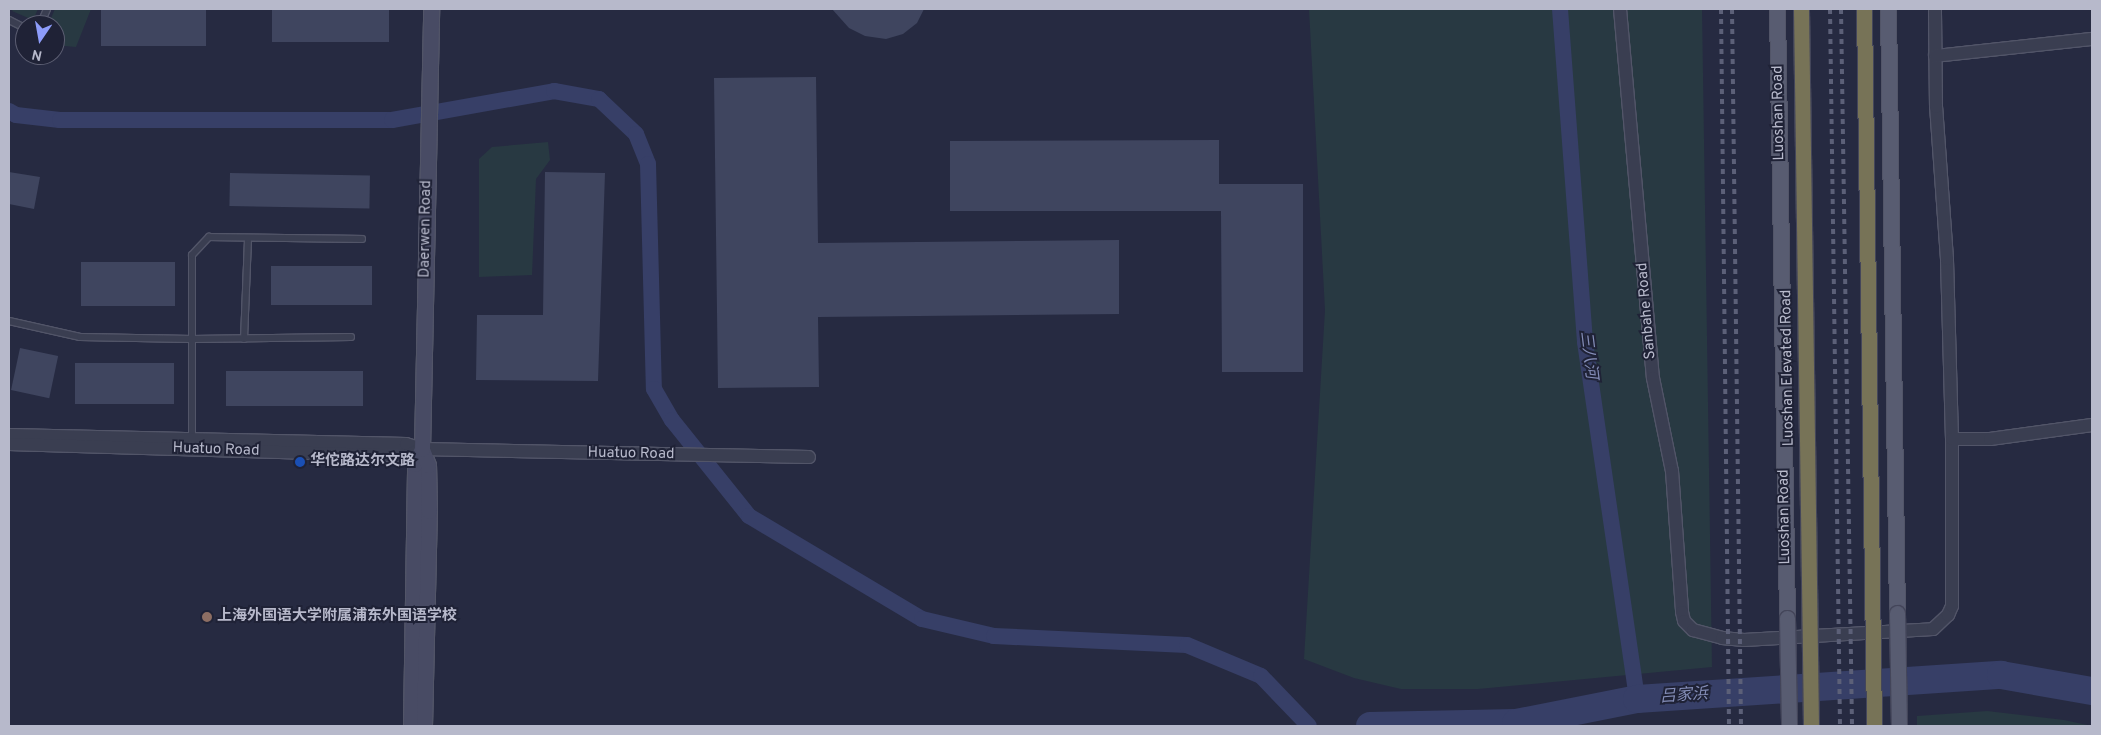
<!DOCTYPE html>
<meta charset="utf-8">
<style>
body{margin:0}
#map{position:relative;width:2101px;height:735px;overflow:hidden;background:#262a41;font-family:Overpass,"Noto Sans SC",sans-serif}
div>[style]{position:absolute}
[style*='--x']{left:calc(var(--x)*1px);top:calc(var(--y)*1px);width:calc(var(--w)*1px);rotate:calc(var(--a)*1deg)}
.green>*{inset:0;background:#283942}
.canal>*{height:16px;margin:-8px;padding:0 8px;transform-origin:8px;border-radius:8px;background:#373f67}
.river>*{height:28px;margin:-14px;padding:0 14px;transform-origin:14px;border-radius:14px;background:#373f67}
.building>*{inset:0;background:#3f455f;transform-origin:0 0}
.roads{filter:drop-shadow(1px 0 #525568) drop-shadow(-1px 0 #525568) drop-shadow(0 1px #525568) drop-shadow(0 -1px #525568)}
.lane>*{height:6px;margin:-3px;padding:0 3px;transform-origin:3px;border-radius:3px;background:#3a3e51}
.street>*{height:12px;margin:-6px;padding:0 6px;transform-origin:6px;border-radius:6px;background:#3a3e51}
.secondary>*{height:15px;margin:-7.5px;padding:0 7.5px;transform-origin:7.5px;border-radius:7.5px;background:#484b64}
.primary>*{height:15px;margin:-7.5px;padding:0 7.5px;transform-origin:7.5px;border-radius:7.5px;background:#585c71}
.rail>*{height:4px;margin-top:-2px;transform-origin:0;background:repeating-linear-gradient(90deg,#5c6078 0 5px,transparent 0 10px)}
.bridges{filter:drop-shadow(1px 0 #44465a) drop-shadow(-1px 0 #44465a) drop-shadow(0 1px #44465a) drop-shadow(0 -1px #44465a)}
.primary-bridge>*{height:15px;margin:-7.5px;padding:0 7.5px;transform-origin:7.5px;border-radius:7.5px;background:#585c71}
.highway-bridge>*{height:15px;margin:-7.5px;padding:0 7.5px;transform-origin:7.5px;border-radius:7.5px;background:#777357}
.dots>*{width:14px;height:14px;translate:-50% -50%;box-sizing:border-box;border:2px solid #1f2236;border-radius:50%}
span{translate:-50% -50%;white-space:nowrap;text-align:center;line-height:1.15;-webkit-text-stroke:4px #1f2236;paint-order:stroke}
.street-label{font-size:15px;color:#b7b9cb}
.poi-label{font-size:15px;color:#b7b9cb;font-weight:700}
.left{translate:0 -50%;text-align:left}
.water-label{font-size:16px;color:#858eb8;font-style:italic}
.frame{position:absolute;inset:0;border:10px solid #b7b9cb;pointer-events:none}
.north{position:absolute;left:15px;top:15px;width:50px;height:50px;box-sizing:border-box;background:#1f2236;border:1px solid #5c5e72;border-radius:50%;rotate:192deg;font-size:14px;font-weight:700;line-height:20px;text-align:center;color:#b7b9cb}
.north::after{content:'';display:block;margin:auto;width:18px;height:22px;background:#8d9cfa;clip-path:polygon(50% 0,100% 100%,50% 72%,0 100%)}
</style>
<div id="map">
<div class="green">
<i style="clip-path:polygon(13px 9px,38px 9px,33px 20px,12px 11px)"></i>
<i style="clip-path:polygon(55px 9px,91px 9px,76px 47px,55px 45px,55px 25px,48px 25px)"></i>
<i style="clip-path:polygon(1309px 9px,1702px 9px,1712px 667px,1478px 689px,1401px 689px,1354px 678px,1304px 659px,1325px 310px)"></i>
<i style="clip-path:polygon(548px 142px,550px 160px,536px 179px,532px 275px,479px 277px,479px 159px,492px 147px)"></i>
<i style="clip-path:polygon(1987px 711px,2064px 720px,2092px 726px,1917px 726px,1917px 716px)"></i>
</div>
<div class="canal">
<i style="--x:1560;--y:9;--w:334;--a:85.7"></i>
<i style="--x:1585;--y:342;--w:361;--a:81.7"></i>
<i style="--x:9;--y:111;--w:8;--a:30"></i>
<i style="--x:16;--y:115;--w:44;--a:6.5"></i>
<i style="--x:60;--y:120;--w:332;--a:0"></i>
<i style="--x:392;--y:120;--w:165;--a:-10.1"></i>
<i style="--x:554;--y:91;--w:46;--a:10.1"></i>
<i style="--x:599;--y:99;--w:51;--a:43.4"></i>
<i style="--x:636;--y:134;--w:32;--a:68"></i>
<i style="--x:648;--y:164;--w:225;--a:88.5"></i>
<i style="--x:654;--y:389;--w:36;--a:60"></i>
<i style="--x:672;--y:420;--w:123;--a:51.3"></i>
<i style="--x:749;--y:516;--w:201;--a:30.8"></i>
<i style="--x:922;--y:619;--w:74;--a:13.3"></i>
<i style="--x:994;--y:636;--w:193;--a:2.7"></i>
<i style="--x:1187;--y:645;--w:80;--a:22.7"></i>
<i style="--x:1261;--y:676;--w:69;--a:46.2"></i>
</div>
<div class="river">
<i style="--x:1370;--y:726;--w:146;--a:-1.2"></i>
<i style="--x:1516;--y:723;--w:123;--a:-11.2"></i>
<i style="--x:1637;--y:699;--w:365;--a:-3.8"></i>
<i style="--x:2001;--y:675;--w:92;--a:10"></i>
</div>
<div class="building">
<i style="left:101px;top:9px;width:105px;height:37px"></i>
<i style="left:272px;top:9px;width:117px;height:33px"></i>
<i style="clip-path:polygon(832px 9px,924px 9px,917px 23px,903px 34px,886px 39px,865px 36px,849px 28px)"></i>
<i style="clip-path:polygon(816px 77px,818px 243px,1119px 240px,1119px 314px,818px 317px,819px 387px,718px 388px,714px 78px)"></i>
<i style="clip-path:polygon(1219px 140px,1219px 184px,1303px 184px,1303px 372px,1222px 372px,1221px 211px,950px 211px,950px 141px)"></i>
<i style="clip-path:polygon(9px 172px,40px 177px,34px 209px,9px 204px)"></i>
<i style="clip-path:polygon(545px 172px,605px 173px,598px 381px,476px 380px,477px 315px,543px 315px)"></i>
<i style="left:230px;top:173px;width:140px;height:33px;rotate:1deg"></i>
<i style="left:175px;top:262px;width:44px;height:94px;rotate:90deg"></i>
<i style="left:271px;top:266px;width:101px;height:39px"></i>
<i style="left:20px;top:348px;width:39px;height:43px;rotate:12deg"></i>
<i style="left:174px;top:363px;width:41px;height:99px;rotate:90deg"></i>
<i style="left:226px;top:371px;width:137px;height:35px"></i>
</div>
<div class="roads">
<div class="lane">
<i style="--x:9;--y:20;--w:18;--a:27"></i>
<i style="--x:40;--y:25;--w:17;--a:-66"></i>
<i style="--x:9;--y:321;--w:73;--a:12.7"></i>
<i style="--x:80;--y:337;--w:112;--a:1"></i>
<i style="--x:192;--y:339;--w:159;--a:-0.7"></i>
<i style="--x:244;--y:339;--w:101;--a:-87.7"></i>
<i style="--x:192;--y:440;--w:185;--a:-90"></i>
<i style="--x:192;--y:255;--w:25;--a:-47"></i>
<i style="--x:209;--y:237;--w:153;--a:0.7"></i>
</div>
<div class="street">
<i style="--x:1620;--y:9;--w:370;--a:84.9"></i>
<i style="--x:1653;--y:378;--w:95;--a:78.5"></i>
<i style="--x:1672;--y:471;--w:141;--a:85.9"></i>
<i style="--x:1682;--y:612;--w:9;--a:77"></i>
<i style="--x:1684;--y:621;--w:13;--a:45"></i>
<i style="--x:1693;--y:630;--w:30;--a:15"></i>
<i style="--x:1722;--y:638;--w:22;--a:5"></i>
<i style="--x:1744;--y:640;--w:189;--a:-3.3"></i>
<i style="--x:1933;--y:629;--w:21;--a:-43"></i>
<i style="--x:1948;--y:615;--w:10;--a:-66"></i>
<i style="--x:1952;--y:606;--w:167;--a:-90"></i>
<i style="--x:1952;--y:439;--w:180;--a:-91.6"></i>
<i style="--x:1947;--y:259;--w:152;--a:-94.1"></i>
<i style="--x:1936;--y:107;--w:98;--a:-90.6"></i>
<i style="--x:1935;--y:56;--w:158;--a:-6.2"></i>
<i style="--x:9;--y:435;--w:397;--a:1.3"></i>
<i style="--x:406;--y:444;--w:17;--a:17"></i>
<i style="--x:422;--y:449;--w:387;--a:1.2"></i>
<i style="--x:1952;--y:439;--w:38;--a:0"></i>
<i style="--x:1990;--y:439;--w:103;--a:-7.8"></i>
<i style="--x:9;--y:444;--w:397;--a:1.7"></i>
<i style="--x:406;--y:456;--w:17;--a:-24"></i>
</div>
<div class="secondary">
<i style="--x:411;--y:726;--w:262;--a:-89.1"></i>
<i style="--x:415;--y:464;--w:17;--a:-65"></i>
<i style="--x:424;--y:726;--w:215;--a:-88.7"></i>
<i style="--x:429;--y:511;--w:46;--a:-91.2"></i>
<i style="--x:428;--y:465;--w:17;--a:-111"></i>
<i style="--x:422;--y:449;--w:440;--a:-88.8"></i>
</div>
<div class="primary">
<i style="--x:1777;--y:9;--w:609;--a:89.06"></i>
<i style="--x:1888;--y:9;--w:604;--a:89.15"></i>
</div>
</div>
<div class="rail">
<i style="--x:1721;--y:9;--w:717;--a:89.36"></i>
<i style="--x:1732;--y:9;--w:717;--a:89.28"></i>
<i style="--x:1830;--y:9;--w:717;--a:89.2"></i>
<i style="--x:1841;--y:9;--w:717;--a:89.12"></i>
</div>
<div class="bridges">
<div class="primary-bridge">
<i style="--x:1897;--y:613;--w:113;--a:89"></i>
<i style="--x:1787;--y:618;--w:108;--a:88.9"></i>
</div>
<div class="highway-bridge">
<i style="--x:1801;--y:9;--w:717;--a:89.2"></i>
<i style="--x:1864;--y:9;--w:717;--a:89.2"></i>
</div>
</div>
<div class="dots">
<i style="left:300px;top:462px;background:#1a4fb4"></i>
<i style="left:207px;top:617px;background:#8d6e63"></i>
</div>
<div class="street-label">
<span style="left:1779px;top:113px;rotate:-91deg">Luoshan Road</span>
<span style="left:426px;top:229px;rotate:-89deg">Daerwen Road</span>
<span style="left:1647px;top:311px;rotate:-95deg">Sanbahe Road</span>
<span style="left:1788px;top:368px;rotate:-91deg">Luoshan Elevated Road</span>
<span style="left:216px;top:450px;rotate:2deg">Huatuo Road</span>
<span style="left:631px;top:454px;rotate:1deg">Huatuo Road</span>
<span style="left:1785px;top:517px;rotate:-91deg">Luoshan Road</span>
</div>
<div class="poi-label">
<span class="left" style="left:310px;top:462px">华佗路达尔文路</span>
<span class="left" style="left:217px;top:617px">上海外国语大学附属浦东外国语学校</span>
</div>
<div class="water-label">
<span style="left:1588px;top:355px;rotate:83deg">三八河</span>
<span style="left:1684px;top:696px;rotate:-4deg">吕家浜</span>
</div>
<div class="frame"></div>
<div class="north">N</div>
</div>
